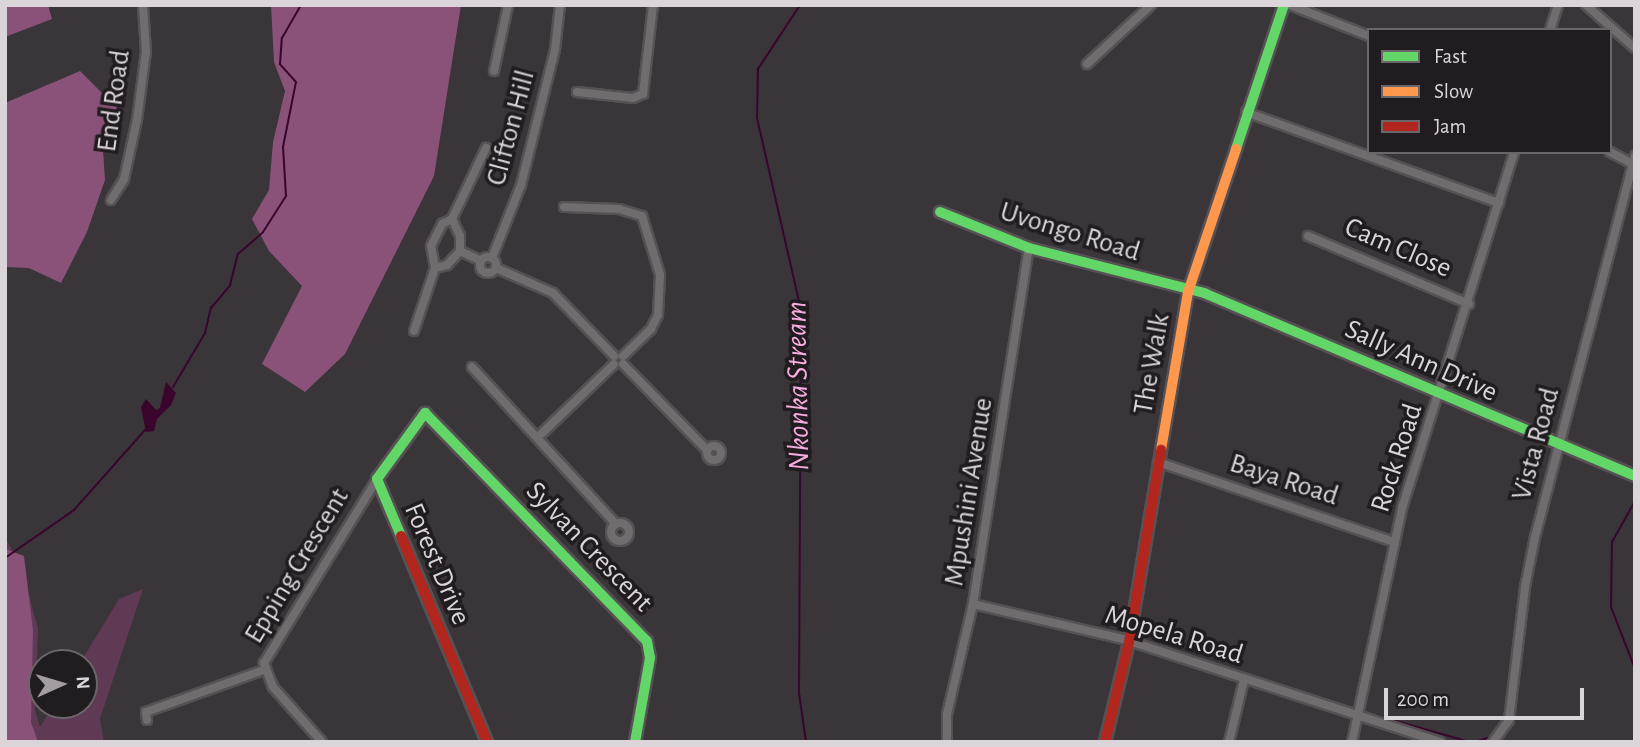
<!DOCTYPE html>
<style>
body{margin:0}
#map{position:relative;width:1640px;height:747px;overflow:hidden;background:#3a3538;font-family:"Alegreya Sans",sans-serif}
div>[style]{position:absolute}
[style*='--x']{left:calc(var(--x)*1px);top:calc(var(--y)*1px);width:calc(var(--w)*1px);rotate:calc(var(--a)*1deg)}
.green>*{inset:0;background:#603954}
.forest>*{inset:0;background:#8a5278}
.water>*{inset:0;background:#39052d}
.stream>*{height:2px;margin:-1px;padding:0 1px;transform-origin:1px;border-radius:1px;background:#39052d}
.roads{filter:drop-shadow(2px 0 #565154) drop-shadow(-2px 0 #565154) drop-shadow(0 2px #565154) drop-shadow(0 -2px #565154)}
.street>*{height:8px;margin:-4px;padding:0 4px;transform-origin:4px;border-radius:4px;background:#716d6f}
.street>.ring{margin:-4px;padding:0;box-sizing:content-box;background:none;border:8px solid #716d6f;border-radius:50%}
.fast>*{height:10px;margin:-5px;padding:0 5px;transform-origin:5px;border-radius:5px;background:#63d668}
.slow>*{height:10px;margin:-5px;padding:0 5px;transform-origin:5px;border-radius:5px;background:#ff974d}
.jam>*{height:10px;margin:-5px;padding:0 5px;transform-origin:5px;border-radius:5px;background:#b3261e}
span{translate:-50% -50%;white-space:nowrap;text-align:center;line-height:1.15;-webkit-text-stroke:7px #201c1f;paint-order:stroke}
.street-label{font-size:28px;color:#dbd4d8}
.water-label{font-size:30px;color:#f6acdd;font-style:italic}
.frame{position:absolute;inset:0;border:7px solid #dbd4d8;pointer-events:none}
.legend{position:absolute;left:1367px;top:28px;width:245px;height:126px;box-sizing:border-box;background:#201c1f;border:2px solid #6b6669;margin:0;padding:9px 12px;list-style:none;font-size:21px;color:#dbd4d8}
.legend li{display:flex;align-items:center;gap:14px;height:35px}
.legend b{width:35px;border:2px solid #6b6669}
.north{position:absolute;left:28px;top:649px;width:70px;height:70px;box-sizing:border-box;background:#201c1f;border:2px solid #6b6669;border-radius:50%;rotate:86deg;font-size:19px;font-weight:700;line-height:28px;text-align:center;color:#dbd4d8}
.north::after{content:'';display:block;margin:auto;width:24px;height:32px;background:#a39ca0;clip-path:polygon(50% 0,100% 100%,50% 72%,0 100%)}
.scale{position:absolute;left:1384px;top:688px;width:200px;height:32px;box-sizing:border-box;border:4px solid #dbd4d8;border-top:0;padding-left:9px;font-size:21px;line-height:24px;white-space:nowrap;color:#dbd4d8;-webkit-text-stroke:5px #201c1f;paint-order:stroke}
</style>
<div id="map">
<div class="green">
<i style="clip-path:polygon(5px 538px,21px 565px,38px 629px,35px 710px,40px 727px,54px 705px,84px 705px,84px 663px,80px 663px,119px 599px,143px 589px,100px 719px,104px 742px,5px 742px)"></i>
</div>
<div class="forest">
<i style="clip-path:polygon(5px 5px,48px 5px,52px 19px,5px 37px)"></i>
<i style="clip-path:polygon(271px 5px,461px 5px,434px 176px,345px 354px,305px 392px,262px 364px,302px 286px,269px 251px,252px 219px,269px 190px,273px 142px,285px 91px,274px 62px)"></i>
<i style="clip-path:polygon(80px 71px,123px 114px,102px 134px,105px 180px,87px 232px,61px 283px,29px 268px,5px 267px,5px 103px)"></i>
<i style="clip-path:polygon(5px 549px,24px 556px,33px 630px,31px 722px,38px 742px,5px 742px)"></i>
</div>
<div class="water">
<i style="clip-path:polygon(166px 382px,176px 393px,171px 405px,157px 419px,154px 431px,146px 432px,141px 407px,146px 399px,156px 410px,160px 408px)"></i>
</div>
<div class="stream">
<i style="--x:800;--y:5;--w:77;--a:123.3"></i>
<i style="--x:758;--y:69;--w:49;--a:91.2"></i>
<i style="--x:757;--y:118;--w:197;--a:77.1"></i>
<i style="--x:801;--y:310;--w:383;--a:90.3"></i>
<i style="--x:799;--y:693;--w:49;--a:81.9"></i>
<i style="--x:173;--y:387;--w:63;--a:-59.3"></i>
<i style="--x:205;--y:333;--w:26;--a:-77"></i>
<i style="--x:211;--y:308;--w:30;--a:-50"></i>
<i style="--x:230;--y:285;--w:32;--a:-76"></i>
<i style="--x:238;--y:254;--w:33;--a:-41"></i>
<i style="--x:263;--y:232;--w:43;--a:-57.4"></i>
<i style="--x:286;--y:196;--w:49;--a:-93.5"></i>
<i style="--x:283;--y:147;--w:66;--a:-78.7"></i>
<i style="--x:296;--y:82;--w:24;--a:-132"></i>
<i style="--x:280;--y:64;--w:26;--a:-86"></i>
<i style="--x:282;--y:38;--w:38;--a:-60"></i>
<i style="--x:1635;--y:501;--w:47;--a:119.3"></i>
<i style="--x:1612;--y:542;--w:65;--a:90.9"></i>
<i style="--x:1611;--y:607;--w:66;--a:68.8"></i>
<i style="--x:5;--y:558;--w:84;--a:-34.8"></i>
<i style="--x:74;--y:510;--w:108;--a:-48.4"></i>
<i style="--x:1375;--y:715;--w:99;--a:15.9"></i>
<i style="--x:1504;--y:721;--w:50;--a:-82"></i>
<i style="--x:1475;--y:742;--w:19;--a:-18"></i>
</div>
<div class="roads">
<div class="street">
<i style="--x:1290;--y:5;--w:85;--a:21.4"></i>
<i style="--x:1586;--y:5;--w:65;--a:41.3"></i>
<i style="--x:1550;--y:30;--w:26;--a:-72"></i>
<i style="--x:1087;--y:64;--w:87;--a:-42.7"></i>
<i style="--x:494;--y:71;--w:67;--a:-78"></i>
<i style="--x:577;--y:92;--w:56;--a:6.1"></i>
<i style="--x:633;--y:98;--w:11;--a:-22"></i>
<i style="--x:643;--y:94;--w:90;--a:-83.6"></i>
<i style="--x:1246;--y:112;--w:269;--a:19.8"></i>
<i style="--x:1610;--y:152;--w:26;--a:28"></i>
<i style="--x:111;--y:200;--w:25;--a:-58"></i>
<i style="--x:124;--y:179;--w:60;--a:-77.6"></i>
<i style="--x:137;--y:120;--w:69;--a:-82.5"></i>
<i style="--x:146;--y:52;--w:47;--a:-93.7"></i>
<i style="--x:564;--y:207;--w:55;--a:2.1"></i>
<i style="--x:619;--y:209;--w:24;--a:17"></i>
<i style="--x:642;--y:216;--w:62;--a:73"></i>
<i style="--x:660;--y:275;--w:40;--a:92.9"></i>
<i style="--x:658;--y:315;--w:16;--a:117"></i>
<i style="--x:651;--y:329;--w:39;--a:136"></i>
<i style="--x:1308;--y:236;--w:175;--a:22.9"></i>
<i style="--x:460;--y:251;--w:23;--a:25"></i>
<i class="ring" style="left:480px;top:257px;width:8px;height:8px"></i>
<i style="--x:492;--y:258;--w:79;--a:-68.3"></i>
<i style="--x:521;--y:185;--w:139;--a:-75.9"></i>
<i style="--x:555;--y:50;--w:45;--a:-83.7"></i>
<i style="--x:435;--y:268;--w:12;--a:-14"></i>
<i style="--x:447;--y:265;--w:19;--a:-47"></i>
<i style="--x:460;--y:251;--w:15;--a:-90"></i>
<i style="--x:460;--y:236;--w:19;--a:-115"></i>
<i style="--x:496;--y:268;--w:62;--a:23.7"></i>
<i style="--x:553;--y:293;--w:88;--a:45.9"></i>
<i style="--x:414;--y:331;--w:66;--a:-71.6"></i>
<i style="--x:435;--y:268;--w:22;--a:-100"></i>
<i style="--x:431;--y:246;--w:25;--a:-63"></i>
<i style="--x:442;--y:224;--w:11;--a:-27"></i>
<i style="--x:452;--y:219;--w:79;--a:-64.4"></i>
<i style="--x:623;--y:364;--w:120;--a:45.7"></i>
<i style="--x:472;--y:367;--w:213;--a:47.5"></i>
<i style="--x:538;--y:437;--w:105;--a:-43.8"></i>
<i class="ring" style="left:707px;top:446px;width:6px;height:6px"></i>
<i style="--x:1158;--y:462;--w:250;--a:18.7"></i>
<i class="ring" style="left:611px;top:523px;width:10px;height:10px"></i>
<i style="--x:973;--y:604;--w:154;--a:13.1"></i>
<i style="--x:1123;--y:639;--w:333;--a:18"></i>
<i style="--x:147;--y:720;--w:8;--a:-97"></i>
<i style="--x:146;--y:712;--w:125;--a:-19.6"></i>
<i style="--x:322;--y:742;--w:74;--a:-131.7"></i>
<i style="--x:273;--y:687;--w:26;--a:-111"></i>
<i style="--x:264;--y:663;--w:216;--a:-58.4"></i>
<i style="--x:947;--y:742;--w:28;--a:-90"></i>
<i style="--x:947;--y:714;--w:113;--a:-76.7"></i>
<i style="--x:973;--y:604;--w:360;--a:-81.1"></i>
<i style="--x:1229;--y:742;--w:64;--a:-76.4"></i>
<i style="--x:1352;--y:742;--w:242;--a:-77.9"></i>
<i style="--x:1403;--y:505;--w:370;--a:-72.5"></i>
<i style="--x:1493;--y:742;--w:27;--a:-54"></i>
<i style="--x:1509;--y:720;--w:134;--a:-83.1"></i>
<i style="--x:1525;--y:587;--w:51;--a:-78.7"></i>
<i style="--x:1535;--y:537;--w:394;--a:-75.3"></i>
</div>
<div class="fast">
<i style="--x:1236;--y:149;--w:152;--a:-71.6"></i>
<i style="--x:940;--y:212;--w:96;--a:22"></i>
<i style="--x:1029;--y:248;--w:181;--a:14.4"></i>
<i style="--x:1204;--y:293;--w:468;--a:23"></i>
<i style="--x:401;--y:536;--w:62;--a:-112.8"></i>
<i style="--x:377;--y:479;--w:82;--a:-54"></i>
<i style="--x:425;--y:413;--w:318;--a:45.8"></i>
<i style="--x:647;--y:641;--w:17;--a:80"></i>
<i style="--x:650;--y:658;--w:85;--a:100.1"></i>
</div>
<div class="slow">
<i style="--x:1161;--y:450;--w:160;--a:-80.3"></i>
<i style="--x:1188;--y:292;--w:151;--a:-71.4"></i>
</div>
<div class="jam">
<i style="--x:401;--y:536;--w:223;--a:67.3"></i>
<i style="--x:1105;--y:742;--w:103;--a:-76.5"></i>
<i style="--x:1129;--y:642;--w:195;--a:-80.5"></i>
</div>
</div>
<div class="street-label">
<span style="left:114px;top:101px;rotate:-82deg">End Road</span>
<span style="left:511px;top:128px;rotate:-75deg">Clifton Hill</span>
<span style="left:1070px;top:232px;rotate:17deg">Uvongo Road</span>
<span style="left:1398px;top:248px;rotate:23deg">Cam Close</span>
<span style="left:1421px;top:361px;rotate:24deg">Sally Ann Drive</span>
<span style="left:1152px;top:364px;rotate:-80deg">The Walk</span>
<span style="left:1536px;top:444px;rotate:-75deg">Vista Road</span>
<span style="left:1397px;top:458px;rotate:-72deg">Rock Road</span>
<span style="left:1284px;top:480px;rotate:18deg">Baya Road</span>
<span style="left:969px;top:492px;rotate:-81deg">Mpushini Avenue</span>
<span style="left:589px;top:547px;rotate:46deg">Sylvan Crescent</span>
<span style="left:437px;top:564px;rotate:67deg">Forest Drive</span>
<span style="left:297px;top:566px;rotate:-59deg">Epping Crescent</span>
<span style="left:1174px;top:635px;rotate:17deg">Mopela Road</span>
</div>
<div class="water-label">
<span style="left:798px;top:386px;rotate:-91deg">Nkonka Stream</span>
</div>
<div class="frame"></div>
<ul class="legend">
<li><b style="height:9px;background:#63d668"></b>Fast</li>
<li><b style="height:9px;background:#ff974d"></b>Slow</li>
<li><b style="height:9px;background:#b3261e"></b>Jam</li>
</ul>
<div class="north">N</div>
<div class="scale">200 m</div>
</div>
